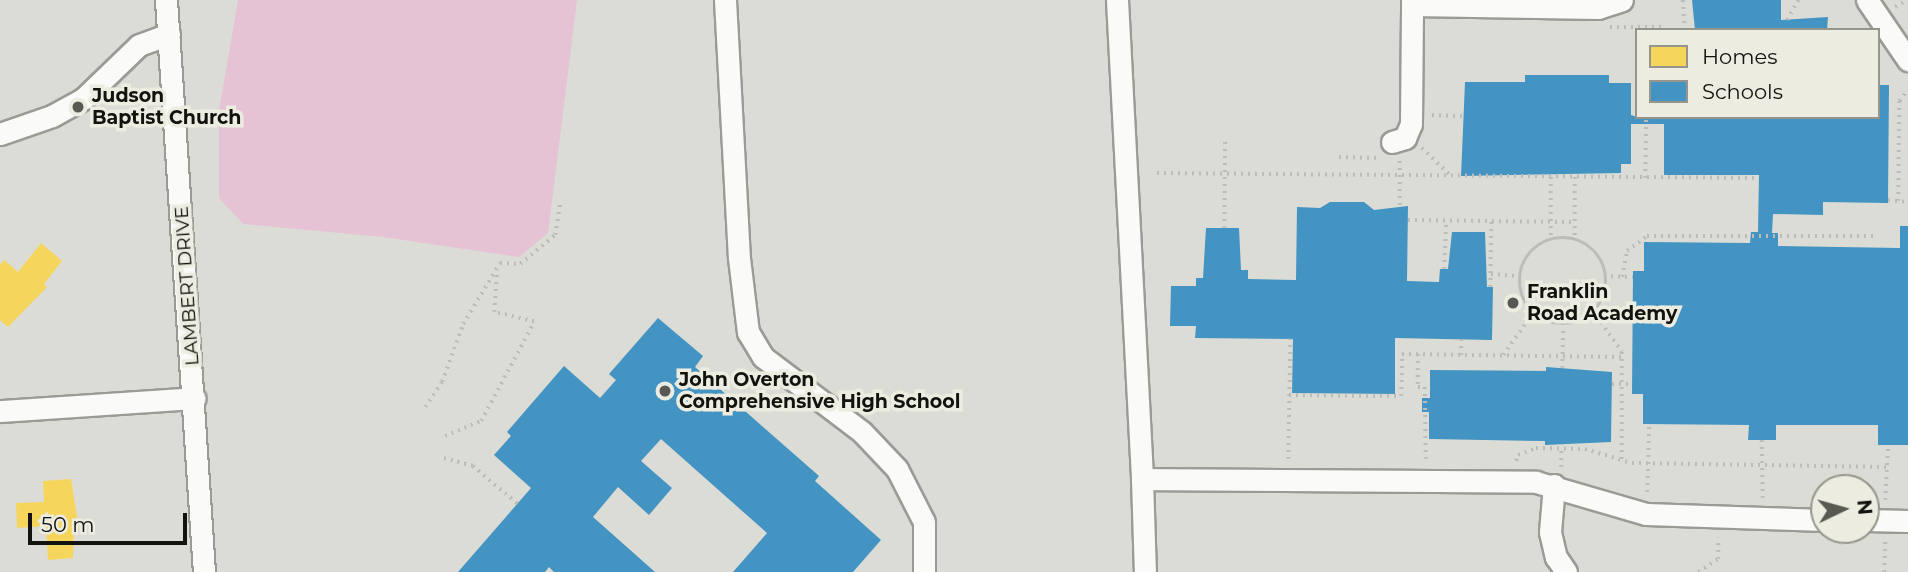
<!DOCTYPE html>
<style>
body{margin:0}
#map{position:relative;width:1908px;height:572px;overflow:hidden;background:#dcdcd6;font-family:Montserrat,sans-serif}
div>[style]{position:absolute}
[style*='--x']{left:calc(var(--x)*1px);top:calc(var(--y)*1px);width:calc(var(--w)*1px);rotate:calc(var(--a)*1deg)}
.green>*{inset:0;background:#e6c2d5}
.homes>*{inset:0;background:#f6d55c}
.schools>*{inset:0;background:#4393c3}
.path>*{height:3.5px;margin-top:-1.75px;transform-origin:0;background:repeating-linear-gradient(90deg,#bcbcba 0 2px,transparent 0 7px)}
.path>.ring{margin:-1.75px;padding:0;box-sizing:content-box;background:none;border:3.5px solid #bcbcba;border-radius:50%}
.roads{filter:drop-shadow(2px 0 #9b9b96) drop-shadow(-2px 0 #9b9b96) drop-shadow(0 2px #9b9b96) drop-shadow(0 -2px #9b9b96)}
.minor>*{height:21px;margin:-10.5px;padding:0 10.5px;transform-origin:10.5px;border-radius:10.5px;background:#fafaf9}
.dots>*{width:19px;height:19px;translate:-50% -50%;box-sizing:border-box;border:4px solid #ecece0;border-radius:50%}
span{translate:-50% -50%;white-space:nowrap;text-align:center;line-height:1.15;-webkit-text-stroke:7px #ecece0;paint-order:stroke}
.poi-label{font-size:19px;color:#12120e;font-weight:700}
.left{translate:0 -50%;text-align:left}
.street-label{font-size:19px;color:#12120e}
.legend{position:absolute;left:1635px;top:28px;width:245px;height:91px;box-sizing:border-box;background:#ecece0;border:2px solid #95958c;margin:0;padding:9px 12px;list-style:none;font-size:21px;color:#12120e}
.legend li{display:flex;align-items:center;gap:14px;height:35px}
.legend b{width:35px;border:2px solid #95958c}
.north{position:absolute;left:1810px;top:474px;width:70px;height:70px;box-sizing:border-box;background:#ecece0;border:2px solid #95958c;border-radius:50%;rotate:85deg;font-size:19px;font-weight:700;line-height:28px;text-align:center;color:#12120e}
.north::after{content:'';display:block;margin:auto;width:24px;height:32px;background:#595954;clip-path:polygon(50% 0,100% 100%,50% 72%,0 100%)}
.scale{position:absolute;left:28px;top:513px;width:159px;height:32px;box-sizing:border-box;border:4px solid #12120e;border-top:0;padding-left:9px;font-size:21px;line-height:24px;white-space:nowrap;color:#12120e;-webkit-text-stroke:5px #ecece0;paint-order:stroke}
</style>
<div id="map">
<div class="green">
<i style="clip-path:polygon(238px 0,577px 0,548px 233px,519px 257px,383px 237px,243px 224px,219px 198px,219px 111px)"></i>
</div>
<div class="homes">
<i style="clip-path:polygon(41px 243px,62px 261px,44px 284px,47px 287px,8px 327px,0 320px,0 265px,4px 260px,18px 272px)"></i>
<i style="clip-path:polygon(71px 479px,79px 529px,74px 530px,73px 558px,48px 560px,46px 526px,17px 528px,16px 503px,44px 502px,43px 481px)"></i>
</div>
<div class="schools">
<i style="clip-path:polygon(1692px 0,1781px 0,1781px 20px,1828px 17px,1827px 30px,1695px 30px)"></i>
<i style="clip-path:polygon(1525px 75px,1609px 75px,1609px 83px,1631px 83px,1631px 115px,1637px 117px,1878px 117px,1878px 85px,1889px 85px,1888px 203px,1823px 202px,1823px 215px,1773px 214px,1772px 233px,1778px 233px,1778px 246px,1900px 248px,1900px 226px,1908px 226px,1908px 445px,1878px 445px,1878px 425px,1776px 425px,1776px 440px,1748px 440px,1749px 425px,1643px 424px,1643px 394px,1632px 394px,1633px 271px,1644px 271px,1644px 242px,1750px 243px,1751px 232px,1758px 232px,1759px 175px,1664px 175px,1664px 124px,1631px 124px,1631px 164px,1621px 164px,1621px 173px,1461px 176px,1465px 82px,1525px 82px)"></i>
<i style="clip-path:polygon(1330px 202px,1364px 202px,1374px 210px,1408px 206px,1407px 281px,1439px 282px,1440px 269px,1448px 269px,1452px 232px,1485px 232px,1487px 287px,1493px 287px,1492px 340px,1395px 338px,1395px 394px,1292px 393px,1293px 339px,1195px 338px,1196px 326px,1170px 326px,1171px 286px,1196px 286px,1196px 278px,1203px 278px,1206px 228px,1239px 228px,1241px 270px,1248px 270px,1248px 279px,1296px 280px,1297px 207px,1320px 208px)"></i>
<i style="clip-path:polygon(658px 318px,703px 356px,695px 367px,819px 476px,815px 481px,881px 540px,853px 572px,733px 572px,767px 533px,661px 439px,641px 461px,672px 488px,649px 515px,618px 487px,593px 517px,655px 572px,554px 572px,549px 567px,545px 572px,458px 572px,531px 488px,494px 455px,511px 436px,507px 432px,564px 366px,600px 398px,616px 380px,609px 374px)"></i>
<i style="clip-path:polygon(1546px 367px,1612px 372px,1611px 442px,1545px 445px,1545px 441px,1429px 439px,1429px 412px,1422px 412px,1422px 398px,1430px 398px,1430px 370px,1546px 371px)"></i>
</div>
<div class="path">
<i style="--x:1683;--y:0;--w:30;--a:86"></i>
<i style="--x:1895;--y:7;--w:13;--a:-32"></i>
<i style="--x:1787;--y:20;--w:23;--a:-61"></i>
<i style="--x:1610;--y:27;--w:51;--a:0"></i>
<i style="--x:1432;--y:115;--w:33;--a:2"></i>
<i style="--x:1422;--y:148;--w:40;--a:44"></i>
<i style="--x:1339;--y:157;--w:40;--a:1.4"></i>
<i style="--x:1400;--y:161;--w:44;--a:90"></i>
<i style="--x:1157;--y:173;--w:602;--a:0.48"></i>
<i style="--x:1551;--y:177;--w:59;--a:90"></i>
<i style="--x:1575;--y:177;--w:60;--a:90"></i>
<i style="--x:1645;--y:178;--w:61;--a:-89.1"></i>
<i style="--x:1888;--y:200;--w:20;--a:6"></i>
<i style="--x:1898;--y:201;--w:100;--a:-89.4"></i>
<i style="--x:1899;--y:101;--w:14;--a:-51"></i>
<i style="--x:1408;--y:220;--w:167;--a:0.7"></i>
<i style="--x:1224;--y:228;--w:89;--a:-89.4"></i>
<i class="ring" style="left:1520px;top:238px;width:82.5px;height:82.5px"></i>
<i style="--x:1444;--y:269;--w:48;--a:-87.6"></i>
<i style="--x:1491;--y:274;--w:31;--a:4"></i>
<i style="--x:1604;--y:276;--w:29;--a:2"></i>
<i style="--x:1622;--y:277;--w:26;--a:-79"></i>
<i style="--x:1627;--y:251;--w:25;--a:-37"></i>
<i style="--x:1647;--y:236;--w:227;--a:0"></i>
<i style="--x:1490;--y:287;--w:66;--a:-89.1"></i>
<i style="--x:1593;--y:311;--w:50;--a:54.7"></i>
<i style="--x:1622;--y:352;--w:108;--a:90"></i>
<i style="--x:1418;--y:354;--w:33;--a:90"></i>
<i style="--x:1418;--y:387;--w:7;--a:0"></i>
<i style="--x:1425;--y:387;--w:72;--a:89.2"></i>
<i style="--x:1461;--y:355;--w:16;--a:-90"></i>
<i style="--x:1503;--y:355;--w:52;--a:-54.5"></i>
<i style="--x:1562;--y:368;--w:41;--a:-88.6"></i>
<i style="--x:1612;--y:384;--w:20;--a:0"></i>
<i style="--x:1289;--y:395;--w:112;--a:0.5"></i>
<i style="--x:1401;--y:396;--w:42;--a:-88.6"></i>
<i style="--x:1402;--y:354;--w:220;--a:0.8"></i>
<i style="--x:425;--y:407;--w:30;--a:-56"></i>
<i style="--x:442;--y:382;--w:62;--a:-70.1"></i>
<i style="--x:463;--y:324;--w:71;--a:-58.8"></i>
<i style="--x:500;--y:263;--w:20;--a:3"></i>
<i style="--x:520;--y:264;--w:45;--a:-39.6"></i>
<i style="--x:555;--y:235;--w:32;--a:-81"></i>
<i style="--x:445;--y:436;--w:39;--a:-23"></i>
<i style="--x:481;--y:421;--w:112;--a:-61.8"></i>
<i style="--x:534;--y:322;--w:41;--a:-166"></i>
<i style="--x:494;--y:312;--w:42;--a:-85.9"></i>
<i style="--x:1762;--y:440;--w:58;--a:89"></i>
<i style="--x:444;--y:458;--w:30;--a:15"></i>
<i style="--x:473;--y:466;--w:59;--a:40.2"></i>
<i style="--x:1288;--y:459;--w:120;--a:-89"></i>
<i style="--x:1516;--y:461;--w:6;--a:-72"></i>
<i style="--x:1518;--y:455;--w:19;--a:-21"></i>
<i style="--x:1536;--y:448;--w:49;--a:1.2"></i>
<i style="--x:1585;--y:449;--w:49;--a:16.6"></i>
<i style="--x:1632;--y:463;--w:254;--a:0.9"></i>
<i style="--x:1561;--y:467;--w:19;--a:-90"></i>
<i style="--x:1647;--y:492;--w:68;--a:-88.3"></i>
<i style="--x:1885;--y:500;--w:55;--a:-86.9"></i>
<i style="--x:1698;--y:572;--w:24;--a:-33"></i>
<i style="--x:1718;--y:559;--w:21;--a:-90"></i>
<i style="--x:1884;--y:572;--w:33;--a:-88"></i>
</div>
<div class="roads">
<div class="minor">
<i style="--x:166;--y:0;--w:573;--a:86.2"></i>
<i style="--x:725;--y:0;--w:258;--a:86.9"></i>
<i style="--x:739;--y:258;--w:75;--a:83.1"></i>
<i style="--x:748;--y:332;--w:29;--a:59"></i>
<i style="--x:763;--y:357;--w:124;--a:37.1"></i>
<i style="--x:862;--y:432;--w:51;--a:46.6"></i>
<i style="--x:897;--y:469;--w:59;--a:63"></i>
<i style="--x:924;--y:522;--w:50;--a:90"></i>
<i style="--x:1117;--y:0;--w:480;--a:87"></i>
<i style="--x:1142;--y:479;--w:394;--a:0.4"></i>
<i style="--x:1536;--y:482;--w:115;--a:16.2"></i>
<i style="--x:1646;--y:514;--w:178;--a:1.9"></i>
<i style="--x:1867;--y:0;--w:73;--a:55.7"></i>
<i style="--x:1412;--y:5;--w:186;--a:0.9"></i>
<i style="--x:1598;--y:8;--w:25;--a:-18"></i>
<i style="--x:0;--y:134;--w:55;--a:-19.1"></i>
<i style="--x:52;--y:116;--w:37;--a:-29"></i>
<i style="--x:84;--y:98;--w:76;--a:-43.9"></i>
<i style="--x:139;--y:45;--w:32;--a:-20"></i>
<i style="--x:1392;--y:142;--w:14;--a:-17"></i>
<i style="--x:1405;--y:138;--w:15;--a:-67"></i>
<i style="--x:1411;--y:124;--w:124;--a:-89.5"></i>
<i style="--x:0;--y:411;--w:195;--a:-3.8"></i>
<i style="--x:1142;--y:479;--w:93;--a:88.2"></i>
<i style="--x:1554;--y:485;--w:47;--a:94.9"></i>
<i style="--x:1550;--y:532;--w:26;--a:77"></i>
<i style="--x:1556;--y:557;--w:18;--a:56"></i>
<i style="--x:1866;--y:520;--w:42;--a:1.4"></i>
</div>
</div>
<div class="dots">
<i style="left:78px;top:107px;background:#595954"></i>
<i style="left:1513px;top:303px;background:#595954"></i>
<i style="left:665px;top:391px;background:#595954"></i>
</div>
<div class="poi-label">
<span class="left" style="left:92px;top:107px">Judson<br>Baptist Church</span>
<span class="left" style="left:1527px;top:303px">Franklin<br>Road Academy</span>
<span class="left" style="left:679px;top:391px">John Overton<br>Comprehensive High School</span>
</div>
<div class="street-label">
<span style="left:187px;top:286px;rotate:-94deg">LAMBERT DRIVE</span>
</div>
<ul class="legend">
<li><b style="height:19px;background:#f6d55c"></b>Homes</li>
<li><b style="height:19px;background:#4393c3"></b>Schools</li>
</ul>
<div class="north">N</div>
<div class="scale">50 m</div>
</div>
